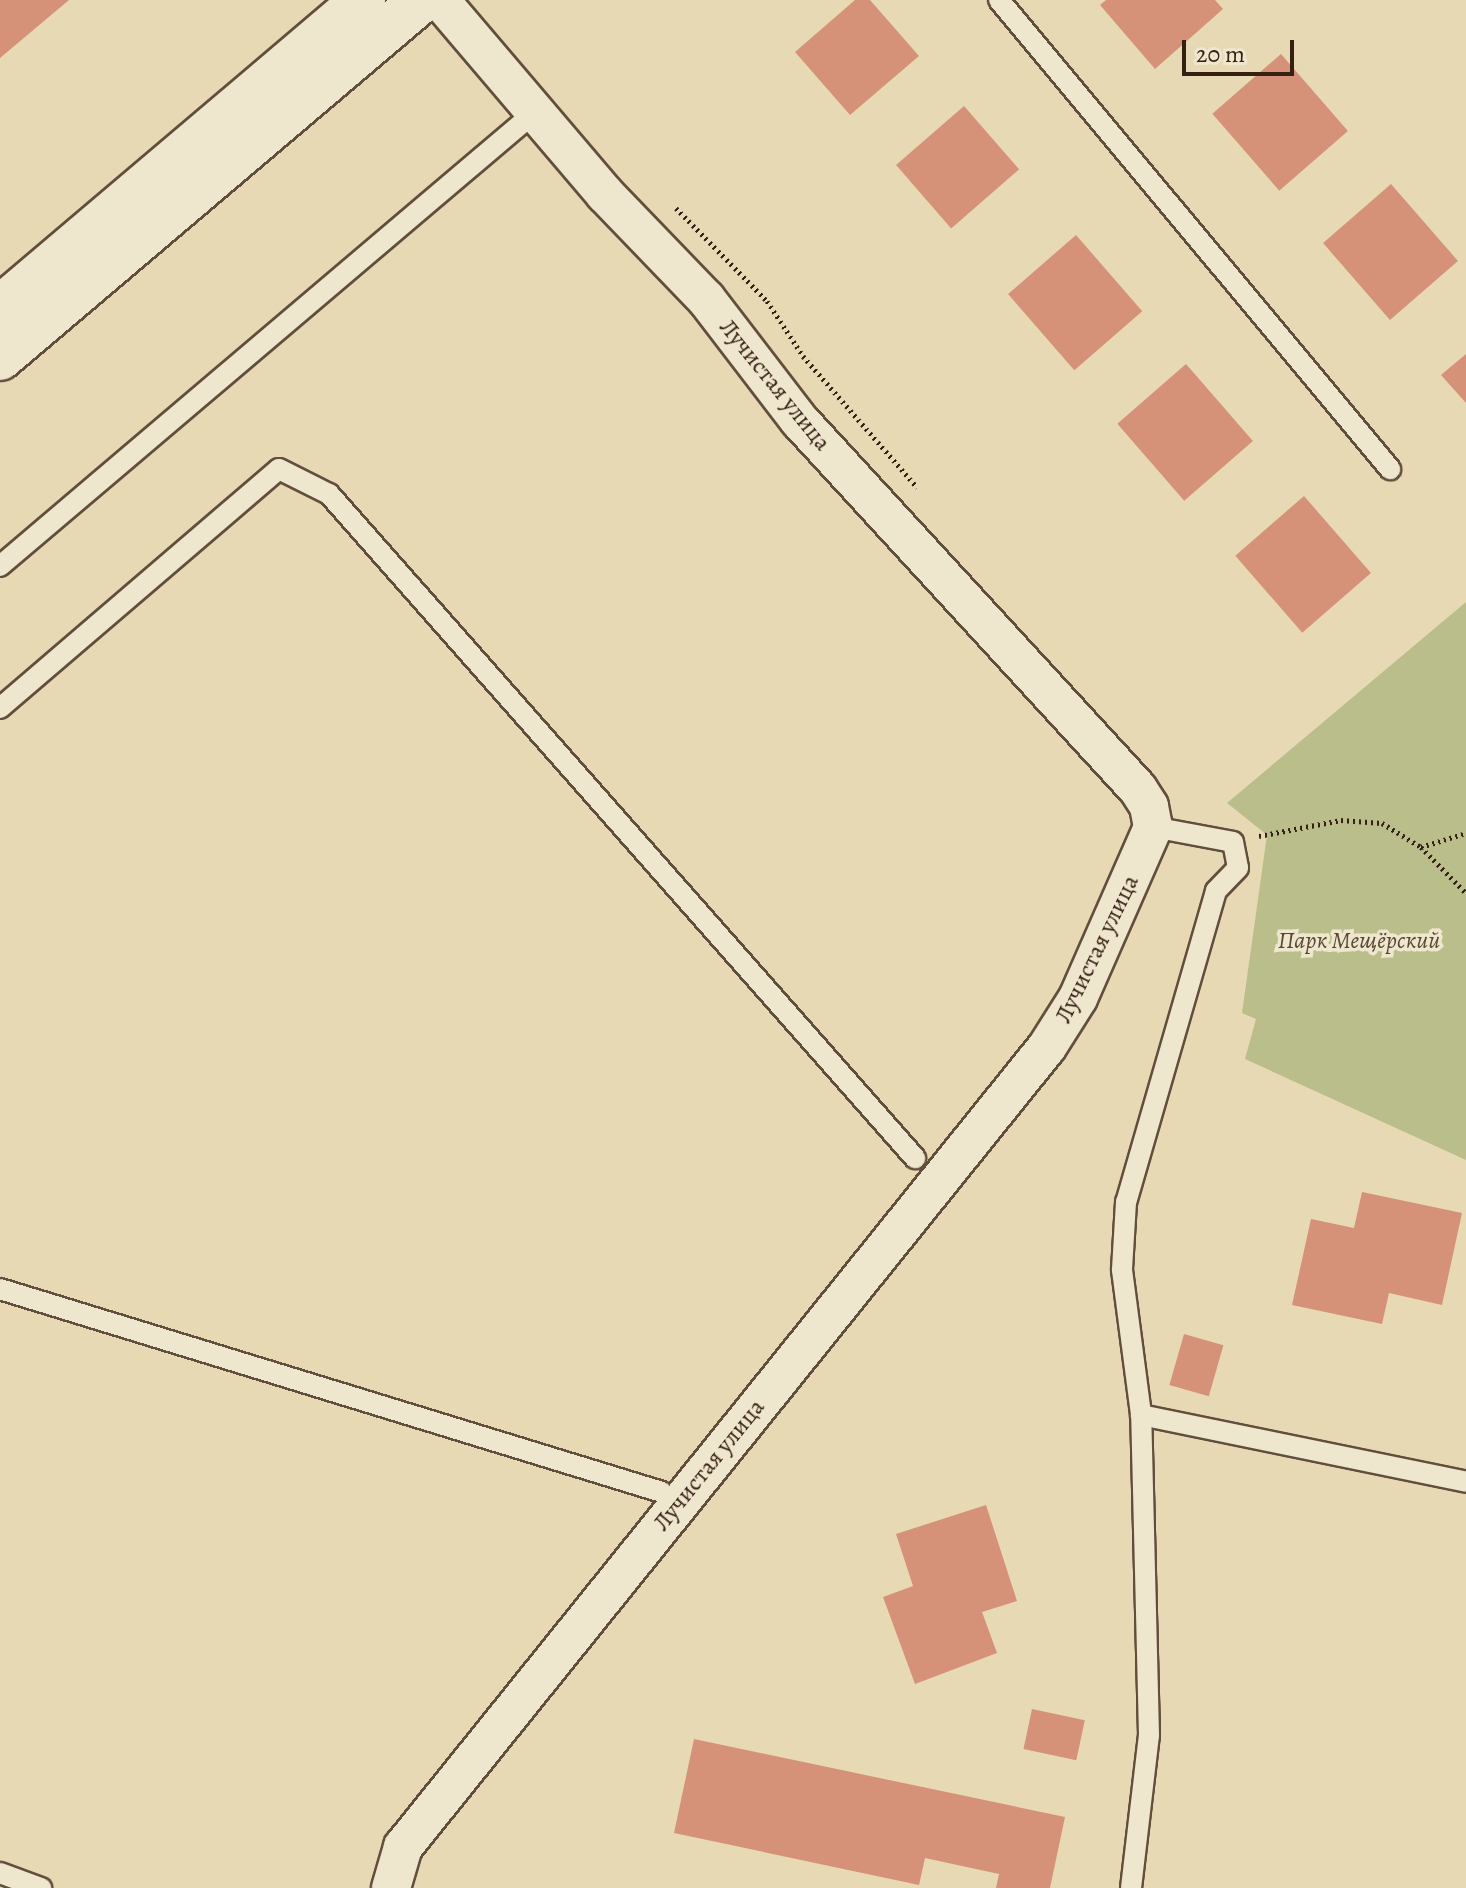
<!DOCTYPE html>
<meta charset="utf-8">
<style>
body{margin:0}
#map{position:relative;width:1466px;height:1888px;overflow:hidden;background:#e7d9b4;font-family:Alegreya,serif}
div>[style]{position:absolute}
[style*='--x']{left:calc(var(--x)*1px);top:calc(var(--y)*1px);width:calc(var(--w)*1px);rotate:calc(var(--a)*1deg)}
.green>*{inset:0;background:#babe8a}
.building>*{inset:0;background:#d59278;transform-origin:0 0}
.path>*{height:5px;margin-top:-2.5px;transform-origin:0;background:repeating-linear-gradient(90deg,#352014 0 2px,transparent 0 6px)}
.roads{filter:drop-shadow(2px 0 #624e3c) drop-shadow(-2px 0 #624e3c) drop-shadow(0 2px #624e3c) drop-shadow(0 -2px #624e3c)}
.lane>*{height:20px;margin:-10px;padding:0 10px;transform-origin:10px;border-radius:10px;background:#efe6ce}
.street>*{height:38px;margin:-19px;padding:0 19px;transform-origin:19px;border-radius:19px;background:#efe6ce}
.secondary>*{height:44px;margin:-22px;padding:0 22px;transform-origin:22px;border-radius:22px;background:#efe6ce}
span{translate:-50% -50%;white-space:nowrap;text-align:center;line-height:1.15;-webkit-text-stroke:7px #efe6ce;paint-order:stroke}
.street-label{font-size:24px;color:#352014}
.park-label{font-size:24px;color:#564832;font-style:italic}
.scale{position:absolute;left:1182px;top:40px;width:112px;height:36px;box-sizing:border-box;border:4px solid #352014;border-top:0;padding-left:10px;font-size:24px;line-height:28px;white-space:nowrap;color:#352014;-webkit-text-stroke:6px #efe6ce;paint-order:stroke}
</style>
<div id="map">
<div class="green">
<i style="clip-path:polygon(1466px 602px,1466px 1160px,1245px 1059px,1256px 1019px,1242px 1013px,1267px 835px,1227px 803px)"></i>
</div>
<div class="building">
<i style="clip-path:polygon(0 0,69px 0,0 58px)"></i>
<i style="clip-path:polygon(855px 0,870px 0,919px 56px,850px 115px,795px 52px)"></i>
<i style="clip-path:polygon(1106px 0,1215px 0,1223px 9px,1155px 69px,1100px 5px)"></i>
<i style="left:1281px;top:54px;width:102px;height:91px;rotate:49deg"></i>
<i style="left:964px;top:106px;width:84px;height:90px;rotate:49deg"></i>
<i style="left:1391px;top:184px;width:102px;height:90px;rotate:49deg"></i>
<i style="left:1076px;top:235px;width:101px;height:90px;rotate:49deg"></i>
<i style="clip-path:polygon(1466px 354px,1466px 403px,1441px 375px)"></i>
<i style="left:1186px;top:364px;width:102px;height:91px;rotate:49deg"></i>
<i style="left:1304px;top:496px;width:102px;height:91px;rotate:49deg"></i>
<i style="clip-path:polygon(1362px 1192px,1462px 1213px,1442px 1305px,1389px 1293px,1382px 1324px,1292px 1305px,1311px 1219px,1354px 1228px)"></i>
<i style="left:1184px;top:1334px;width:41px;height:53px;rotate:16deg"></i>
<i style="clip-path:polygon(986px 1505px,1017px 1601px,982px 1612px,997px 1653px,915px 1684px,883px 1597px,913px 1586px,896px 1534px)"></i>
<i style="left:1032px;top:1709px;width:54px;height:41px;rotate:12deg"></i>
<i style="clip-path:polygon(694px 1739px,1065px 1817px,1050px 1888px,996px 1888px,999px 1874px,925px 1858px,919px 1885px,674px 1833px)"></i>
</div>
<div class="path">
<i style="--x:676;--y:208;--w:130;--a:45.6"></i>
<i style="--x:767;--y:301;--w:66;--a:56.8"></i>
<i style="--x:803;--y:356;--w:174;--a:49"></i>
<i style="--x:1259;--y:836;--w:84;--a:-11"></i>
<i style="--x:1341;--y:820;--w:41;--a:4.2"></i>
<i style="--x:1382;--y:823;--w:46;--a:31.6"></i>
<i style="--x:1421;--y:847;--w:64;--a:45.6"></i>
<i style="--x:1421;--y:847;--w:47;--a:-17.3"></i>
</div>
<div class="roads">
<div class="lane">
<i style="--x:999;--y:0;--w:611;--a:50.18"></i>
<i style="--x:0;--y:566;--w:702;--a:-40.32"></i>
<i style="--x:0;--y:708;--w:367;--a:-40.6"></i>
<i style="--x:279;--y:469;--w:56;--a:26.6"></i>
<i style="--x:329;--y:494;--w:886;--a:48.57"></i>
<i style="--x:1153;--y:827;--w:81;--a:10.6"></i>
<i style="--x:1233;--y:842;--w:26;--a:79"></i>
<i style="--x:1238;--y:868;--w:32;--a:134"></i>
<i style="--x:1216;--y:891;--w:324;--a:106.1"></i>
<i style="--x:1126;--y:1202;--w:68;--a:93.4"></i>
<i style="--x:1122;--y:1270;--w:146;--a:82.5"></i>
<i style="--x:1141;--y:1415;--w:332;--a:11.6"></i>
<i style="--x:0;--y:1289;--w:692;--a:17.05"></i>
<i style="--x:0;--y:1873;--w:44;--a:20.1"></i>
<i style="--x:1131;--y:1888;--w:154;--a:-83.3"></i>
<i style="--x:1149;--y:1735;--w:320;--a:-91.4"></i>
</div>
<div class="street">
<i style="--x:391;--y:1888;--w:43;--a:-73.7"></i>
<i style="--x:403;--y:1847;--w:1027;--a:-51.17"></i>
<i style="--x:1047;--y:1047;--w:58;--a:-57.7"></i>
<i style="--x:1078;--y:998;--w:187;--a:-66.3"></i>
<i style="--x:1153;--y:827;--w:21;--a:-101"></i>
<i style="--x:1149;--y:806;--w:20;--a:-123"></i>
<i style="--x:1138;--y:789;--w:501;--a:-132.57"></i>
<i style="--x:799;--y:420;--w:153;--a:-127.5"></i>
<i style="--x:706;--y:299;--w:146;--a:-133.9"></i>
<i style="--x:605;--y:194;--w:255;--a:-130.4"></i>
</div>
<div class="secondary">
<i style="--x:0;--y:308;--w:476;--a:-40.3"></i>
<i style="--x:0;--y:358;--w:553;--a:-40.31"></i>
</div>
</div>
<div class="street-label">
<span style="left:775px;top:385px;rotate:51deg">Лучистая улица</span>
<span style="left:1097px;top:949px;rotate:-64deg">Лучистая улица</span>
<span style="left:709px;top:1465px;rotate:-51deg">Лучистая улица</span>
</div>
<div class="park-label">
<span style="left:1359px;top:941px">Парк Мещёрский</span>
</div>
<div class="scale">20 m</div>
</div>
